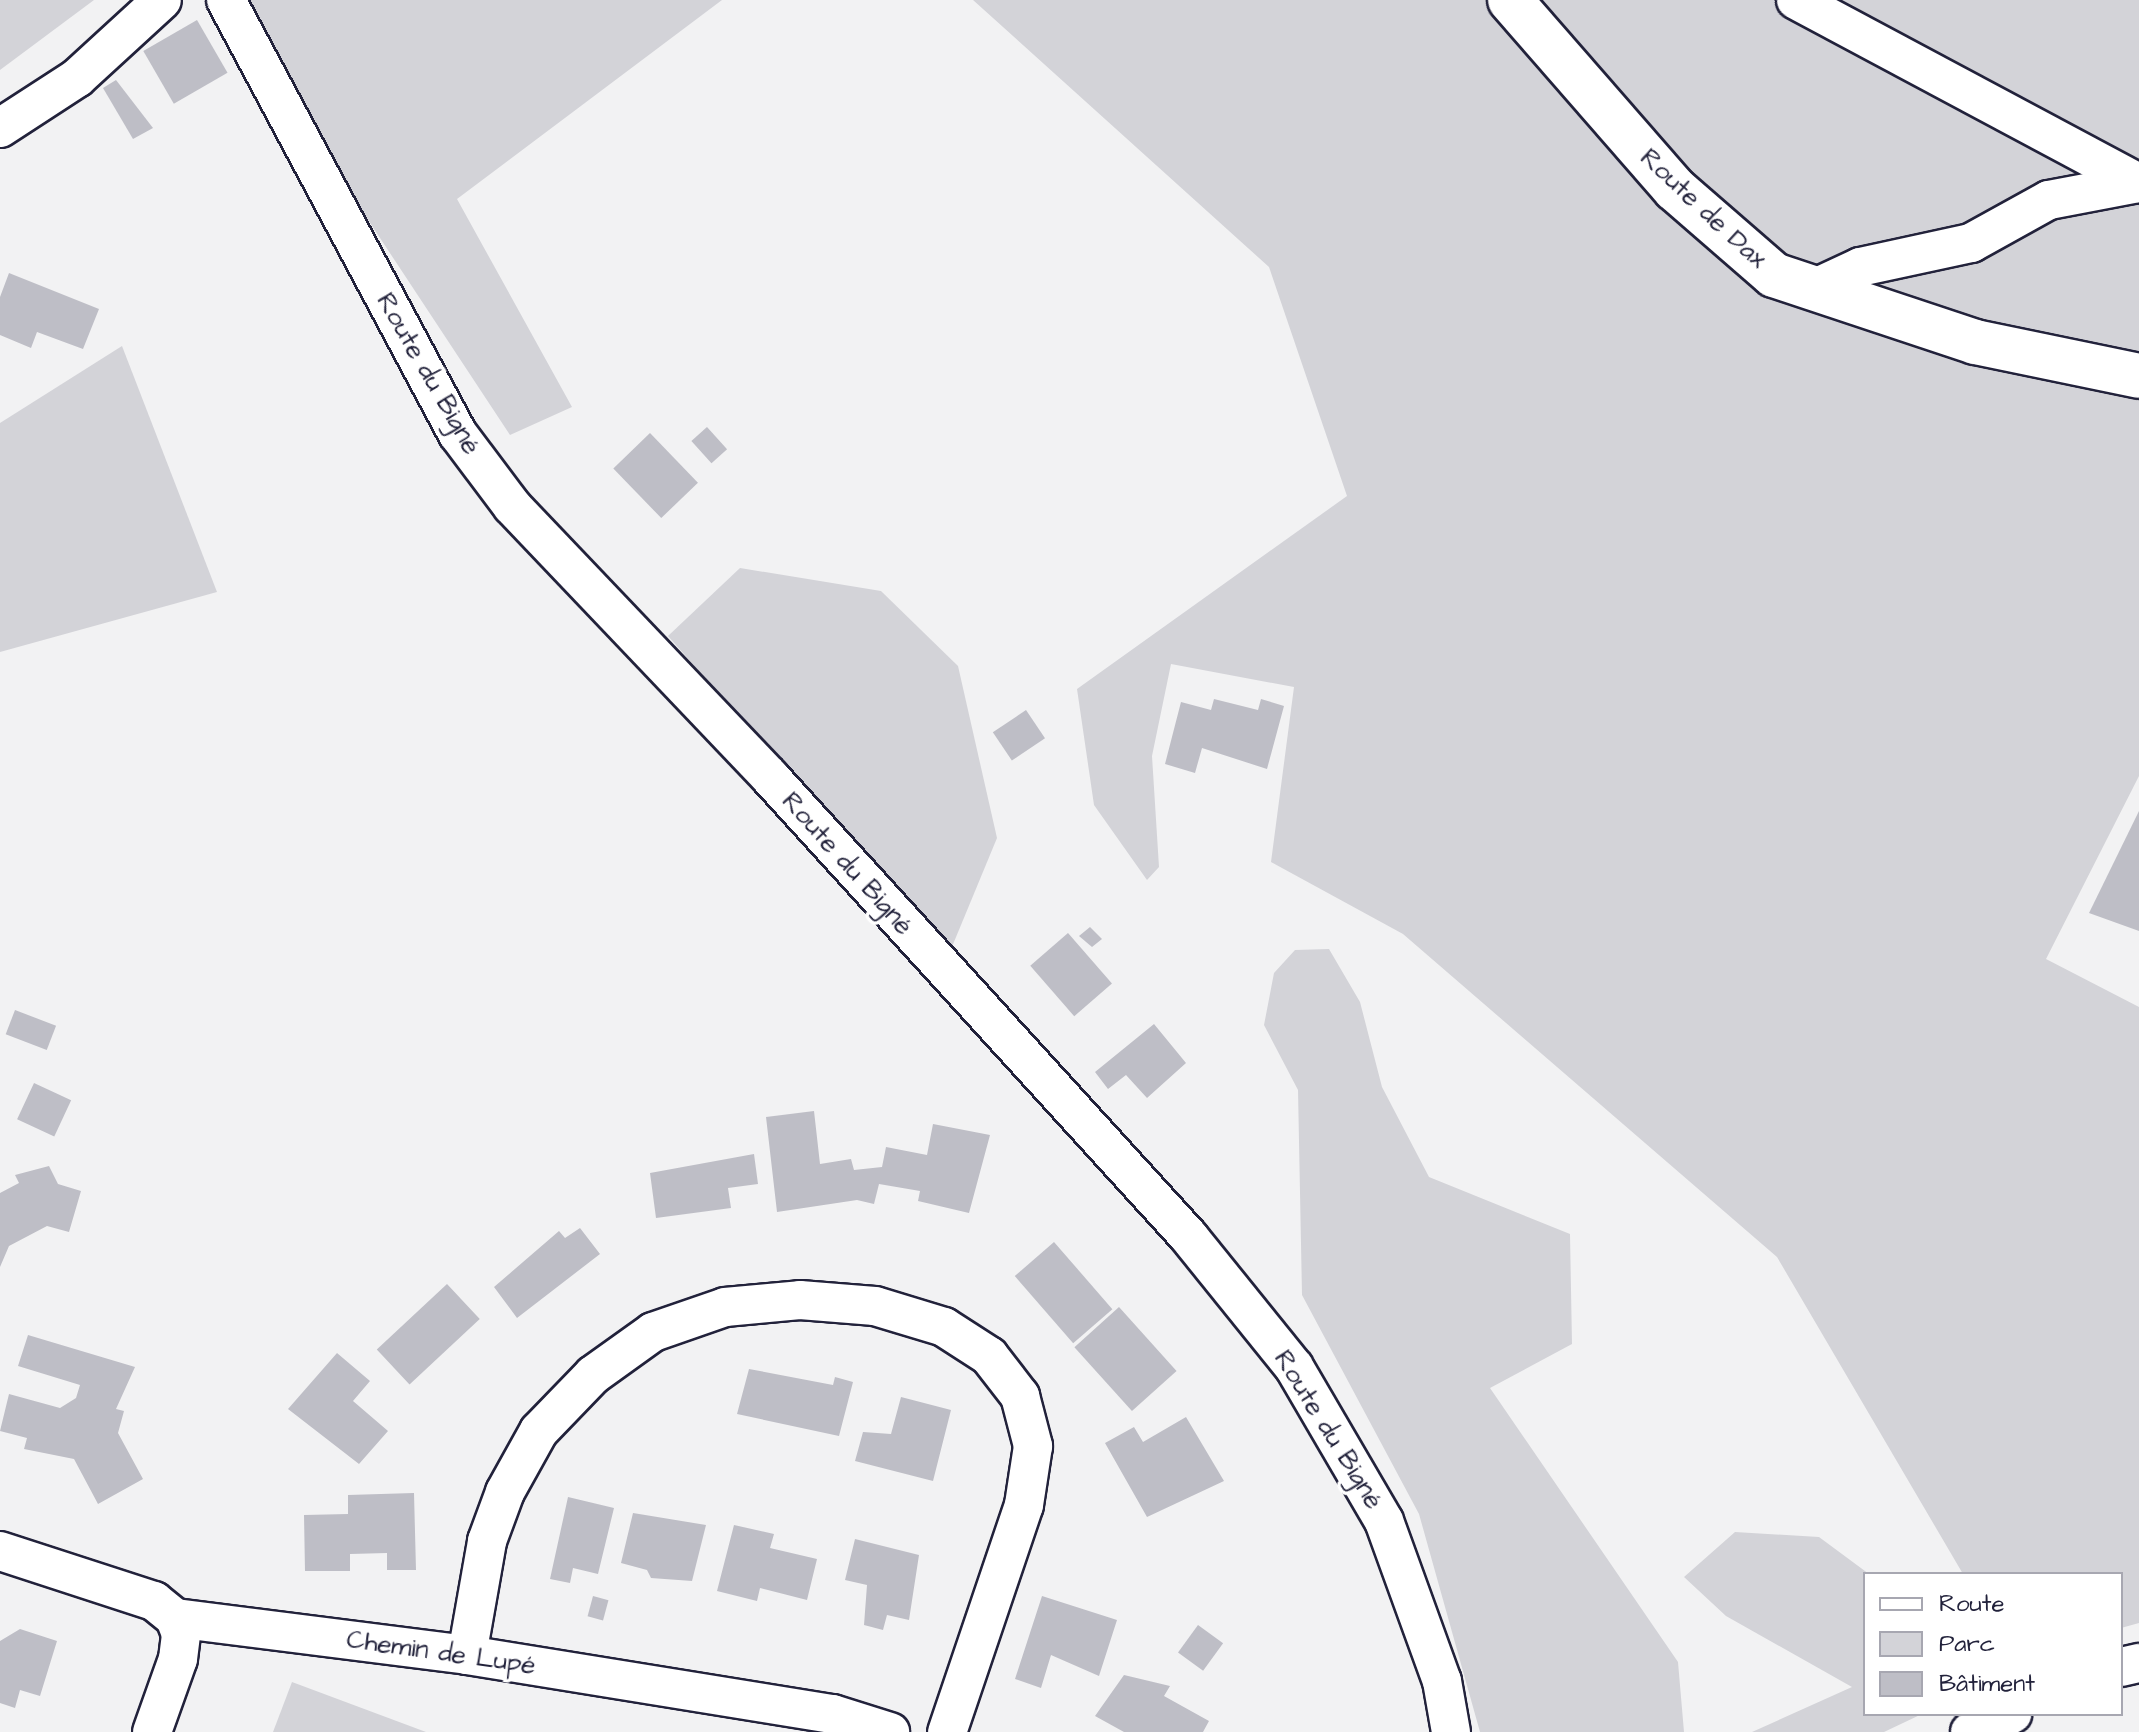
<!DOCTYPE html>
<meta charset="utf-8">
<style>
body{margin:0}
#map{position:relative;width:2139px;height:1732px;overflow:hidden;background:#f2f2f3;font-family:"Architects Daughter",sans-serif}
div>[style]{position:absolute}
[style*='--x']{left:calc(var(--x)*1px);top:calc(var(--y)*1px);width:calc(var(--w)*1px);rotate:calc(var(--a)*1deg)}
.green>*{inset:0;background:#d3d3d8}
.building>*{inset:0;background:#bebec6;transform-origin:0 0}
.roads{filter:drop-shadow(2px 0 #22223b) drop-shadow(-2px 0 #22223b) drop-shadow(0 2px #22223b) drop-shadow(0 -2px #22223b)}
.minor>*{height:38px;margin:-19px;padding:0 19px;transform-origin:19px;border-radius:19px;background:#fff}
.major>*{height:44px;margin:-22px;padding:0 22px;transform-origin:22px;border-radius:22px;background:#fff}
span{translate:-50% -50%;white-space:nowrap;text-align:center;line-height:1.15;-webkit-text-stroke:7px #fff;paint-order:stroke}
.street-label{font-size:26px;color:#22223b}
.legend{position:absolute;left:1863px;top:1572px;width:260px;height:144px;box-sizing:border-box;background:#fff;border:2px solid #a7a7b1;margin:0;padding:10px 14px;list-style:none;font-size:24px;color:#22223b}
.legend li{display:flex;align-items:center;gap:16px;height:40px}
.legend b{width:40px;border:2px solid #a7a7b1}
</style>
<div id="map">
<div class="green">
<i style="clip-path:polygon(0 0,94px 0,0 70px)"></i>
<i style="clip-path:polygon(223px 0,722px 0,457px 199px,572px 407px,510px 435px)"></i>
<i style="clip-path:polygon(973px 0,2139px 0,2139px 776px,2046px 959px,2139px 1007px,2139px 1623px,2121px 1628px,2121px 1574px,1963px 1574px,1777px 1257px,1403px 934px,1271px 862px,1294px 687px,1171px 664px,1152px 756px,1159px 867px,1147px 880px,1094px 805px,1077px 689px,1347px 496px,1269px 267px)"></i>
<i style="clip-path:polygon(122px 346px,217px 592px,0 652px,0 423px)"></i>
<i style="clip-path:polygon(740px 568px,881px 591px,958px 666px,997px 838px,949px 954px,668px 636px)"></i>
<i style="clip-path:polygon(1329px 949px,1360px 1002px,1382px 1087px,1429px 1177px,1570px 1234px,1572px 1344px,1490px 1388px,1678px 1662px,1684px 1732px,1480px 1732px,1419px 1514px,1302px 1295px,1298px 1090px,1264px 1025px,1274px 973px,1295px 950px)"></i>
<i style="clip-path:polygon(1735px 1532px,1819px 1537px,1869px 1574px,1865px 1714px,1922px 1714px,1884px 1732px,1752px 1732px,1852px 1687px,1726px 1616px,1684px 1577px)"></i>
<i style="clip-path:polygon(292px 1682px,426px 1732px,273px 1732px)"></i>
</div>
<div class="building">
<i style="left:197px;top:20px;width:61px;height:62px;rotate:60deg"></i>
<i style="clip-path:polygon(116px 80px,153px 128px,133px 139px,103px 88px)"></i>
<i style="clip-path:polygon(9px 273px,99px 309px,83px 349px,37px 332px,31px 348px,0 335px,0 297px)"></i>
<i style="left:707px;top:427px;width:30px;height:21px;rotate:48deg"></i>
<i style="left:650px;top:433px;width:69px;height:51px;rotate:46deg"></i>
<i style="clip-path:polygon(1214px 699px,1258px 710px,1261px 699px,1284px 706px,1267px 769px,1202px 748px,1195px 773px,1165px 764px,1181px 702px,1211px 710px)"></i>
<i style="left:1026px;top:710px;width:34px;height:40px;rotate:56deg"></i>
<i style="clip-path:polygon(2139px 811px,2139px 931px,2089px 913px)"></i>
<i style="clip-path:polygon(1090px 927px,1102px 939px,1092px 947px,1079px 936px)"></i>
<i style="left:1068px;top:933px;width:67px;height:50px;rotate:49deg"></i>
<i style="left:15px;top:1010px;width:44px;height:26px;rotate:21deg"></i>
<i style="clip-path:polygon(1154px 1024px,1186px 1063px,1147px 1098px,1126px 1075px,1108px 1089px,1095px 1072px)"></i>
<i style="left:34px;top:1083px;width:41px;height:40px;rotate:25deg"></i>
<i style="clip-path:polygon(814px 1111px,820px 1164px,851px 1159px,854px 1170px,882px 1167px,886px 1147px,927px 1155px,933px 1124px,990px 1135px,969px 1213px,918px 1201px,920px 1191px,879px 1184px,874px 1204px,857px 1200px,777px 1212px,766px 1117px)"></i>
<i style="clip-path:polygon(754px 1154px,758px 1184px,728px 1188px,731px 1208px,656px 1218px,650px 1173px)"></i>
<i style="clip-path:polygon(49px 1166px,58px 1184px,81px 1191px,69px 1232px,47px 1226px,9px 1246px,0 1267px,0 1193px,19px 1183px,15px 1175px)"></i>
<i style="clip-path:polygon(580px 1228px,600px 1254px,517px 1318px,494px 1287px,559px 1231px,565px 1238px)"></i>
<i style="left:1054px;top:1242px;width:89px;height:52px;rotate:49deg"></i>
<i style="left:447px;top:1284px;width:48px;height:96px;rotate:47deg"></i>
<i style="left:1119px;top:1307px;width:86px;height:60px;rotate:48deg"></i>
<i style="clip-path:polygon(28px 1335px,135px 1367px,116px 1409px,124px 1411px,118px 1433px,143px 1479px,98px 1504px,74px 1459px,24px 1449px,27px 1438px,0 1431px,9px 1394px,60px 1408px,76px 1398px,80px 1385px,18px 1366px)"></i>
<i style="clip-path:polygon(337px 1353px,370px 1381px,353px 1401px,388px 1431px,359px 1464px,288px 1409px)"></i>
<i style="clip-path:polygon(749px 1369px,833px 1385px,835px 1377px,853px 1382px,839px 1436px,737px 1414px)"></i>
<i style="clip-path:polygon(901px 1397px,951px 1410px,933px 1481px,855px 1461px,863px 1432px,891px 1434px)"></i>
<i style="clip-path:polygon(1186px 1417px,1224px 1481px,1147px 1517px,1105px 1443px,1134px 1427px,1143px 1442px)"></i>
<i style="clip-path:polygon(414px 1493px,416px 1570px,387px 1570px,387px 1553px,350px 1554px,350px 1571px,305px 1571px,304px 1515px,348px 1514px,348px 1495px)"></i>
<i style="clip-path:polygon(568px 1497px,614px 1508px,598px 1574px,573px 1568px,570px 1583px,550px 1579px)"></i>
<i style="clip-path:polygon(633px 1513px,706px 1525px,692px 1581px,651px 1578px,647px 1570px,621px 1563px)"></i>
<i style="clip-path:polygon(734px 1525px,774px 1534px,770px 1548px,817px 1559px,807px 1600px,760px 1588px,757px 1601px,717px 1591px)"></i>
<i style="clip-path:polygon(855px 1539px,919px 1555px,909px 1620px,887px 1615px,883px 1630px,864px 1625px,867px 1585px,845px 1580px)"></i>
<i style="left:593px;top:1596px;width:16px;height:21px;rotate:15deg"></i>
<i style="clip-path:polygon(1042px 1596px,1117px 1620px,1099px 1676px,1051px 1655px,1041px 1688px,1015px 1679px)"></i>
<i style="left:1198px;top:1625px;width:31px;height:34px;rotate:36deg"></i>
<i style="clip-path:polygon(20px 1629px,57px 1641px,40px 1696px,20px 1690px,15px 1708px,0 1703px,0 1641px)"></i>
<i style="clip-path:polygon(1124px 1675px,1170px 1686px,1164px 1696px,1209px 1721px,1203px 1732px,1124px 1732px,1095px 1716px)"></i>
</div>
<div class="roads">
<div class="minor">
<i style="--x:226;--y:0;--w:492;--a:61.9"></i>
<i style="--x:458;--y:434;--w:90;--a:53.1"></i>
<i style="--x:512;--y:506;--w:373;--a:46.4"></i>
<i style="--x:769;--y:776;--w:624;--a:47.66"></i>
<i style="--x:1189;--y:1237;--w:167;--a:51.1"></i>
<i style="--x:1294;--y:1367;--w:178;--a:59.7"></i>
<i style="--x:1384;--y:1521;--w:170;--a:70.1"></i>
<i style="--x:1442;--y:1681;--w:52;--a:80"></i>
<i style="--x:1796;--y:0;--w:389;--a:28.1"></i>
<i style="--x:0;--y:128;--w:92;--a:-33"></i>
<i style="--x:77;--y:78;--w:115;--a:-42.5"></i>
<i style="--x:1811;--y:290;--w:54;--a:-25.1"></i>
<i style="--x:1860;--y:267;--w:114;--a:-12.2"></i>
<i style="--x:1971;--y:243;--w:89;--a:-28.9"></i>
<i style="--x:2049;--y:200;--w:92;--a:-10.7"></i>
<i style="--x:0;--y:1551;--w:162;--a:18"></i>
<i style="--x:154;--y:1601;--w:27;--a:39"></i>
<i style="--x:175;--y:1618;--w:294;--a:7.2"></i>
<i style="--x:467;--y:1655;--w:371;--a:9.2"></i>
<i style="--x:833;--y:1714;--w:60;--a:17.5"></i>
<i style="--x:467;--y:1655;--w:116;--a:-80"></i>
<i style="--x:487;--y:1541;--w:52;--a:-69.8"></i>
<i style="--x:505;--y:1492;--w:70;--a:-60.9"></i>
<i style="--x:539;--y:1431;--w:78;--a:-46"></i>
<i style="--x:593;--y:1375;--w:74;--a:-35.6"></i>
<i style="--x:653;--y:1332;--w:76;--a:-19.1"></i>
<i style="--x:725;--y:1307;--w:75;--a:-5.3"></i>
<i style="--x:800;--y:1300;--w:75;--a:4.6"></i>
<i style="--x:875;--y:1306;--w:72;--a:16.9"></i>
<i style="--x:944;--y:1327;--w:54;--a:32.8"></i>
<i style="--x:989;--y:1356;--w:51;--a:52.2"></i>
<i style="--x:1020;--y:1396;--w:52;--a:75.4"></i>
<i style="--x:1033;--y:1446;--w:60;--a:98.7"></i>
<i style="--x:1024;--y:1505;--w:240;--a:108.7"></i>
<i style="--x:2121;--y:1667;--w:18;--a:-13"></i>
<i style="--x:152;--y:1732;--w:77;--a:-70.4"></i>
<i style="--x:178;--y:1659;--w:25;--a:-83"></i>
<i style="--x:181;--y:1634;--w:17;--a:-111"></i>
<i style="--x:1970;--y:1732;--w:46;--a:-23.2"></i>
</div>
<div class="major">
<i style="--x:1510;--y:0;--w:251;--a:48.9"></i>
<i style="--x:1675;--y:189;--w:131;--a:41"></i>
<i style="--x:1774;--y:275;--w:212;--a:18.4"></i>
<i style="--x:1975;--y:342;--w:167;--a:11.7"></i>
</div>
</div>
<div class="street-label">
<span style="left:1703px;top:209px;rotate:43deg">Route de Dax</span>
<span style="left:428px;top:374px;rotate:60deg">Route du Bigné</span>
<span style="left:847px;top:864px;rotate:48deg">Route du Bigné</span>
<span style="left:1328px;top:1430px;rotate:58deg">Route du Bigné</span>
<span style="left:441px;top:1653px;rotate:8deg">Chemin de Lupé</span>
</div>
<ul class="legend">
<li><b style="height:10px;background:#fff"></b>Route</li>
<li><b style="height:22px;background:#d3d3d8"></b>Parc</li>
<li><b style="height:22px;background:#bebec6"></b>Bâtiment</li>
</ul>
</div>
